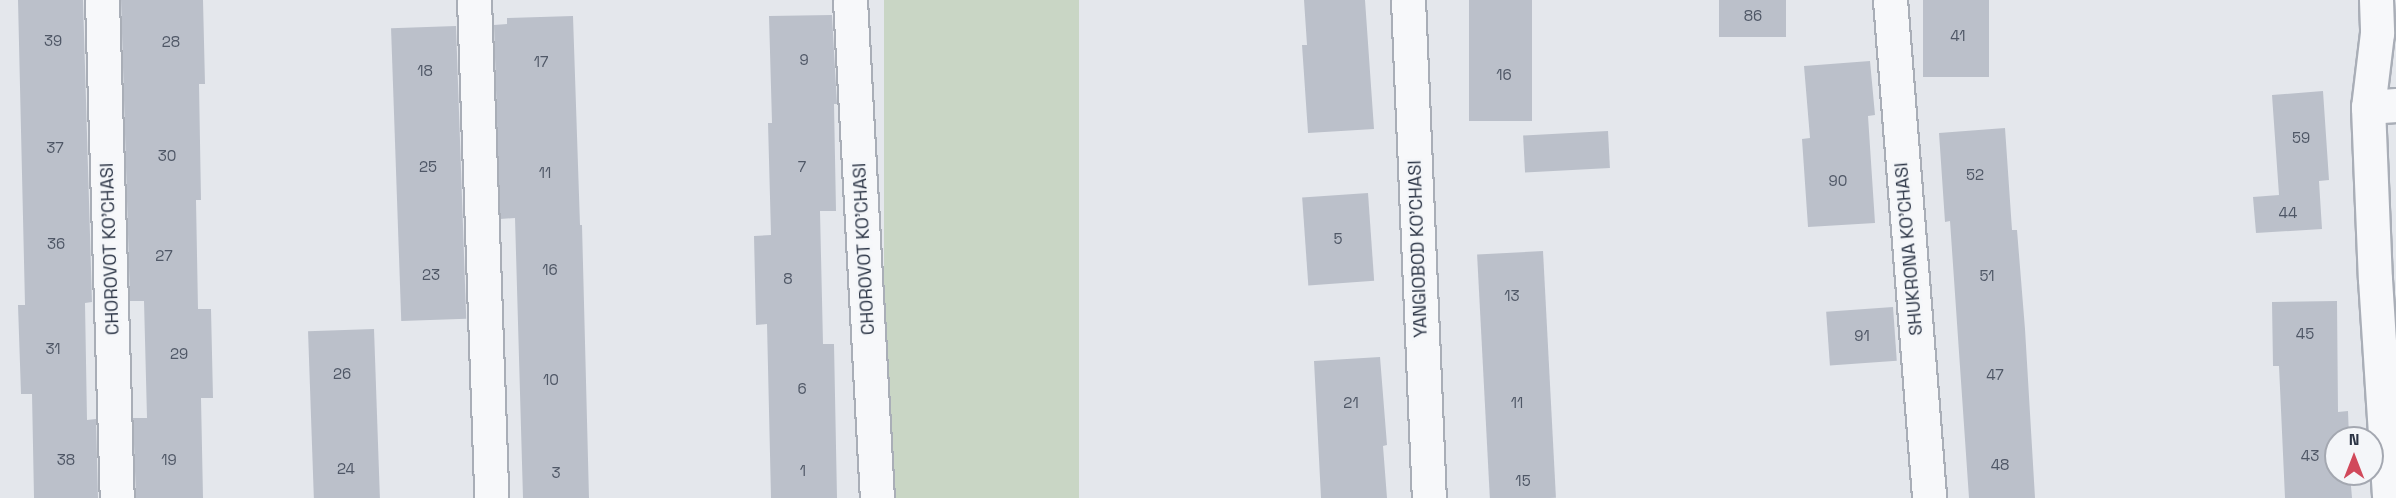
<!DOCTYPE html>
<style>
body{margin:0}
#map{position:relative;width:2396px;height:498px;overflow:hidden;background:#e4e7ec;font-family:"Space Grotesk",sans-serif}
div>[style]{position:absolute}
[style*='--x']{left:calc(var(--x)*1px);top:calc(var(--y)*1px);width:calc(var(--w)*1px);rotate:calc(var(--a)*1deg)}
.green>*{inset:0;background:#c9d6c5;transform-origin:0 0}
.building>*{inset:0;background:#bbc0ca;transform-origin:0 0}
.roads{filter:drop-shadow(2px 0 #a9aeb7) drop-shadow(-2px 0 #a9aeb7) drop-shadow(0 2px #a9aeb7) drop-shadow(0 -2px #a9aeb7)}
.street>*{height:33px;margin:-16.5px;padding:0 16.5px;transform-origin:16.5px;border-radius:16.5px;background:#f7f8fa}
span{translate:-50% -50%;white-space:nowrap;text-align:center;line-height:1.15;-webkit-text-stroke:5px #f4f6f9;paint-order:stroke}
.number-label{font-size:15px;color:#4f5766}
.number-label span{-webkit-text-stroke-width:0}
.street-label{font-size:18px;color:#2b3445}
.north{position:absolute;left:2324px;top:426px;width:60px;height:60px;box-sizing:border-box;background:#f4f6f9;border:2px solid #a4a8b1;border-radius:50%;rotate:0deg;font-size:16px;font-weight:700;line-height:24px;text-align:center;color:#2b3445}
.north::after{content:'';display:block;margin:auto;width:21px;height:27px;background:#d1495b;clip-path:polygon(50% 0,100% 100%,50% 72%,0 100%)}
</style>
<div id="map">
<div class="green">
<i style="left:884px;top:0;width:195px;height:498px"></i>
</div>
<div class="building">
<i style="clip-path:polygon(18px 0,83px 0,92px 302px,85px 303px,87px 420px,96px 419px,98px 498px,34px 498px,32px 394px,21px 394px,18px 305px,25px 305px)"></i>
<i style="clip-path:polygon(121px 0,203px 0,205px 84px,199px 84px,201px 200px,196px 200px,198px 309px,211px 309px,213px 398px,201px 398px,203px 498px,136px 498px,133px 418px,147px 418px,144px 301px,130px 301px)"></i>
<i style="clip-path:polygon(1304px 0,1365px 0,1374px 129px,1308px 133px,1302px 45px,1307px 45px)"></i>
<i style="left:1469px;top:0;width:63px;height:121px"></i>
<i style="left:1719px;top:0;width:67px;height:37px"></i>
<i style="left:1923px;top:0;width:66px;height:77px"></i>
<i style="clip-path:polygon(832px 15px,837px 104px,834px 104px,836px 211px,820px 211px,823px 344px,834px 344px,837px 498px,771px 498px,767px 324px,756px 325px,754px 236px,771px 235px,768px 123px,772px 123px,769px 16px)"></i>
<i style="clip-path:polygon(573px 16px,580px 225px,582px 225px,589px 498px,523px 498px,515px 218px,500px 219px,494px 25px,507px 24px,507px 18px)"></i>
<i style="left:456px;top:26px;width:293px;height:65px;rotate:88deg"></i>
<i style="clip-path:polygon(1870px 61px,1875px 115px,1868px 116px,1875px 223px,1808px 227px,1802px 139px,1810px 138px,1804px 66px)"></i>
<i style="clip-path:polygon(2323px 91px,2329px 180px,2319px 181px,2322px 229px,2256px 233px,2253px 197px,2279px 195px,2272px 95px)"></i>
<i style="clip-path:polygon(2005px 128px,2012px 230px,2017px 230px,2025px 329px,2035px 498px,1969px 498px,1950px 221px,1945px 222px,1939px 133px)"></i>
<i style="left:1608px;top:131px;width:37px;height:85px;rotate:87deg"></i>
<i style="left:1368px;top:193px;width:88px;height:66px;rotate:86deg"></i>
<i style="left:1543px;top:251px;width:247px;height:66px;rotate:87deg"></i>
<i style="clip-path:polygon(2337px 301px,2338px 412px,2348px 411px,2349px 438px,2336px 438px,2336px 474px,2350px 474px,2352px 498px,2285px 498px,2279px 366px,2273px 366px,2272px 302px)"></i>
<i style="left:1893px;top:307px;width:54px;height:67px;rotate:86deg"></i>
<i style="left:374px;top:329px;width:169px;height:66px;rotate:88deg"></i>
<i style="clip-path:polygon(1380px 357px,1387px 445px,1383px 446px,1387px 498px,1321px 498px,1314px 361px)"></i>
</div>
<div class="roads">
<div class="street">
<i style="--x:102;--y:0;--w:498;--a:88.3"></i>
<i style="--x:474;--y:0;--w:498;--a:88"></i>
<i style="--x:850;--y:0;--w:499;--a:86.9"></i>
<i style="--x:1408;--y:0;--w:498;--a:87.6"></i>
<i style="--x:1890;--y:0;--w:500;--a:85.5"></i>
<i style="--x:2376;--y:0;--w:33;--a:88"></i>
<i style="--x:2377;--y:33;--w:75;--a:96.9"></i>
<i style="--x:2368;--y:107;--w:172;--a:87.7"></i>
<i style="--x:2375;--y:279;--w:219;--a:86.3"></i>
<i style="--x:2368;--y:107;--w:28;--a:-4"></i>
</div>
</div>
<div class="number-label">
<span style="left:1753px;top:16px">86</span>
<span style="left:1958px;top:36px">41</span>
<span style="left:53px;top:41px">39</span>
<span style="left:171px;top:42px">28</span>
<span style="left:804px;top:60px">9</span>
<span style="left:541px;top:62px">17</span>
<span style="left:425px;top:71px">18</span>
<span style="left:1504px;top:75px">16</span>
<span style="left:2301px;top:138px">59</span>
<span style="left:55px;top:148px">37</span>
<span style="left:167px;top:156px">30</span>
<span style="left:428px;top:167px">25</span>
<span style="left:802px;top:167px">7</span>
<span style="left:545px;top:173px">11</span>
<span style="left:1975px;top:175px">52</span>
<span style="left:1838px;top:181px">90</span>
<span style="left:2288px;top:213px">44</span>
<span style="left:1338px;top:239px">5</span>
<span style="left:56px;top:244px">36</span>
<span style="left:164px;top:256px">27</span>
<span style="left:550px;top:270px">16</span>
<span style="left:431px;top:275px">23</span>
<span style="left:1987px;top:276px">51</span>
<span style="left:788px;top:279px">8</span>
<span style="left:1512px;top:296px">13</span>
<span style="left:2305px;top:334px">45</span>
<span style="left:1862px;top:336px">91</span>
<span style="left:53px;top:349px">31</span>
<span style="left:179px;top:354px">29</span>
<span style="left:342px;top:374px">26</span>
<span style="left:1995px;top:375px">47</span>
<span style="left:551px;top:380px">10</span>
<span style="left:802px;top:389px">6</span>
<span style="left:1351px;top:403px">21</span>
<span style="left:1517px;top:403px">11</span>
<span style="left:2310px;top:456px">43</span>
<span style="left:66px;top:460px">38</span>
<span style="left:169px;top:460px">19</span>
<span style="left:2000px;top:465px">48</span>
<span style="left:346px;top:469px">24</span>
<span style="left:803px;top:471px">1</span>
<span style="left:556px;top:473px">3</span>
<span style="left:1523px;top:481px">15</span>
</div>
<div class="street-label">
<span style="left:110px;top:249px;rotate:-92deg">CHOROVOT KO'CHASI</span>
<span style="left:864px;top:249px;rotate:-93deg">CHOROVOT KO'CHASI</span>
<span style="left:1418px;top:249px;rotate:-92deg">YANGIOBOD KO'CHASI</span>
<span style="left:1909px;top:249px;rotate:-95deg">SHUKRONA KO'CHASI</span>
</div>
<div class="north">N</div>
</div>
